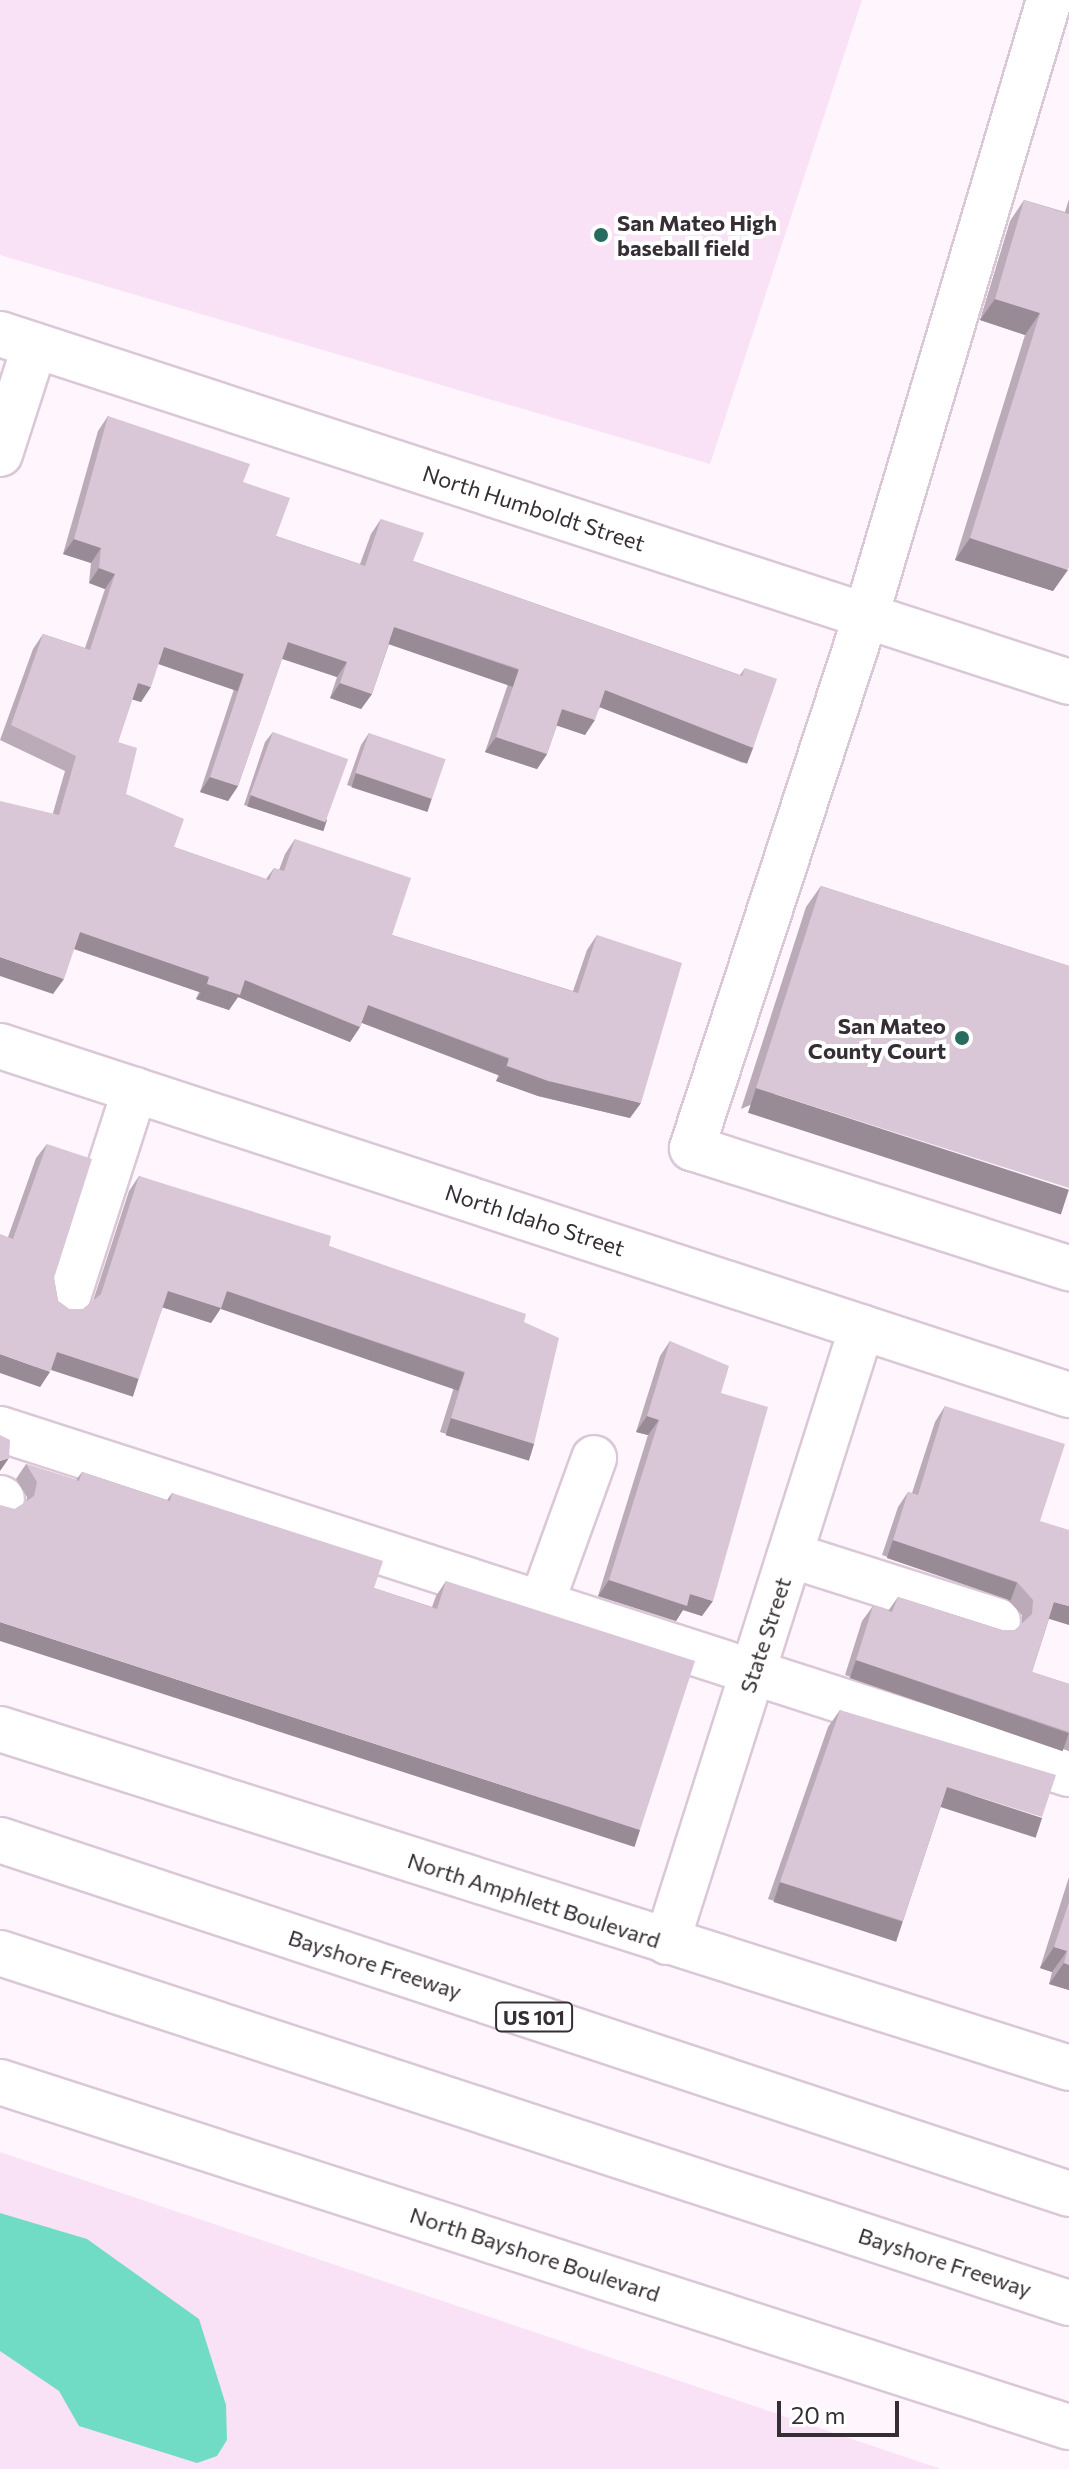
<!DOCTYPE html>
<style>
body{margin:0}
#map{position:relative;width:1069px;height:2469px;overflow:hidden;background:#fef6fc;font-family:Commissioner,sans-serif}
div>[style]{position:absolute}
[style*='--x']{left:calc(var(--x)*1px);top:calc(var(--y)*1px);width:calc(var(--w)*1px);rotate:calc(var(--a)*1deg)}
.green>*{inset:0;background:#f9e1f6}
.water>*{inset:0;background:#70dcc6}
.roads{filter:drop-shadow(2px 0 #dac7d7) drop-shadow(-2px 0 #dac7d7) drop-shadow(0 2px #dac7d7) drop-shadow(0 -2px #dac7d7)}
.minor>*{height:44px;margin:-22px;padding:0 22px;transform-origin:22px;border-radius:22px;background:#fff}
.highway>*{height:44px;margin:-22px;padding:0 22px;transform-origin:22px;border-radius:22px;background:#fff}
.wall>*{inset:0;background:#bbaab8}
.shaded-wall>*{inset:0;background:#988b96;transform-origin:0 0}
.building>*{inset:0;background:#d9c6d6;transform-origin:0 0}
.dots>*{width:22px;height:22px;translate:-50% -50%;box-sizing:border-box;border:4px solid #fff;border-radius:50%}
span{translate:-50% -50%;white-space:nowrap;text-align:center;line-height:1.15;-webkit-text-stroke:8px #fff;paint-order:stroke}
.shield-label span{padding:2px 6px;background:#fff;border:2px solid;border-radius:6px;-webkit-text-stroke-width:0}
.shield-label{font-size:20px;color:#352e34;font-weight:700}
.poi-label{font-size:22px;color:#352e34;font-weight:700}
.left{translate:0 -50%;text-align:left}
.right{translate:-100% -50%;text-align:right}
.street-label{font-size:22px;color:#352e34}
.scale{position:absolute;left:777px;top:2401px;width:122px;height:36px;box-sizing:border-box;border:4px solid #352e34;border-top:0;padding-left:10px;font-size:24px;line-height:28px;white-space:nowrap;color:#352e34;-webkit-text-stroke:6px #fff;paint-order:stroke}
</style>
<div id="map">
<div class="green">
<i style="clip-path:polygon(0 0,862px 0,710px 464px,0 255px)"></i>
<i style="clip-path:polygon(0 2152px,941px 2469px,0 2469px)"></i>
</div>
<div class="water">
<i style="clip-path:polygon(0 2213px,87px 2239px,199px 2319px,226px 2405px,227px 2440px,217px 2456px,197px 2463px,79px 2426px,59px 2391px,0 2351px)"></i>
</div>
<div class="roads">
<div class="minor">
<i style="--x:1049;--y:0;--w:643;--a:106.55"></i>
<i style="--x:866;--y:616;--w:560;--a:108.11"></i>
<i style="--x:692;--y:1148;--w:396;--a:17.7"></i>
<i style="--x:0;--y:334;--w:1124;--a:18.03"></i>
<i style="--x:0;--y:454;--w:114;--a:-72.2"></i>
<i style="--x:0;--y:1046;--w:1125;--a:18.08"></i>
<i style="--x:67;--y:1300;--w:221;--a:-72.1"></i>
<i style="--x:0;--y:1429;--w:1123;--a:17.89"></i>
<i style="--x:0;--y:1498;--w:2;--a:27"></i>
<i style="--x:790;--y:1555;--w:218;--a:17.6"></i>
<i style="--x:542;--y:1602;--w:153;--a:-70.1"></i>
<i style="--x:0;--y:1729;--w:1121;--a:17.59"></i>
<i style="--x:667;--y:1942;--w:645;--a:-72.41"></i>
<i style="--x:0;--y:2082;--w:1123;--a:17.89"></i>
</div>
<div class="highway">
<i style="--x:0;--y:1840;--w:1126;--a:18.32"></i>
<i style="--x:0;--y:1953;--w:1125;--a:18.13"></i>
</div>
</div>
<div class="wall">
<i style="clip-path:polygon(1069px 199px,1069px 566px,1053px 591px,955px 560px,1025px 335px,980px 320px,1010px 221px,1024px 200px,1065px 212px)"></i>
<i style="clip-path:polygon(108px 416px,243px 482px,276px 536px,360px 564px,371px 534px,381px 519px,413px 561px,740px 675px,745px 668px,753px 748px,743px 763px,600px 707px,585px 735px,557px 725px,547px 754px,537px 769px,485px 752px,508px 684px,389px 644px,372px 694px,361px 709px,330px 698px,337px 677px,282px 659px,238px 786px,228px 801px,200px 792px,234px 689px,159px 663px,141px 702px,132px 699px,118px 742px,126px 794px,174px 847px,266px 879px,274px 868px,279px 870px,285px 854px,295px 839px,392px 935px,573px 991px,587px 950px,597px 935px,630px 1118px,538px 1096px,496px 1081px,499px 1073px,362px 1022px,360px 1027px,350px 1042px,238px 997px,229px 1010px,196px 999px,199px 992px,74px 949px,53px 994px,53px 813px,65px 771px,0 740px,33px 649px,43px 634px,85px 648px,105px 589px,89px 583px,91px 563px,63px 554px,98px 431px)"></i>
<i style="clip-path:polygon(273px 732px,320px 830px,244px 805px,265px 742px)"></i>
<i style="clip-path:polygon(369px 733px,432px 798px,424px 810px,347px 785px,361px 745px)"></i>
<i style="clip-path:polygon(821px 886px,1069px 966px,741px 1109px,806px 907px)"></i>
<i style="clip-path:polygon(47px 1144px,54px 1278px,58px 1301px,69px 1309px,83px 1309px,93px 1301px,129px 1191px,139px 1176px,329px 1246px,524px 1322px,534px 1444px,523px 1458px,440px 1432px,454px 1387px,221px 1308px,211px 1323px,163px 1307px,128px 1394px,51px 1369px,40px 1387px,8px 1237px,36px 1158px)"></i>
<i style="clip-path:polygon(670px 1341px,721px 1393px,702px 1616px,683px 1610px,676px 1621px,598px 1596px,648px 1435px,636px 1432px,660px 1356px)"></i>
<i style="clip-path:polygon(945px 1406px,1040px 1521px,1049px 1619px,1032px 1672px,1069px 1684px,1069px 1751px,845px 1675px,862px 1621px,873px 1606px,888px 1611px,898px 1597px,1002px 1630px,1015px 1630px,1022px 1624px,1022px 1615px,1006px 1598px,882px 1555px,898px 1507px,908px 1492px,912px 1493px,935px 1422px)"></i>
<i style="clip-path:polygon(26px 1464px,76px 1480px,82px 1472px,167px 1500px,172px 1493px,374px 1588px,432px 1607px,436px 1596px,446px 1581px,640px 1830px,629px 1845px,15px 1509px,26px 1502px,27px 1497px,16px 1479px)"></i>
<i style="clip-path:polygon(840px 1710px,1031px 1834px,941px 1806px,903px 1921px,892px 1938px,768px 1899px,828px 1727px)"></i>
<i style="clip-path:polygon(1069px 1877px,1069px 1990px,1049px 1984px,1052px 1972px,1040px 1968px)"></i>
</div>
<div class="shaded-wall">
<i style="clip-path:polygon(995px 299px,1040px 313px,1025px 335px,980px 320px)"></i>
<i style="clip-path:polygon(970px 538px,1068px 570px,1053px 591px,955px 560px)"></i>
<i style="clip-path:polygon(74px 539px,101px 548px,91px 563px,63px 554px)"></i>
<i style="clip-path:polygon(99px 568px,115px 574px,105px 589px,89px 583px)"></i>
<i style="left:394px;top:627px;width:132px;height:18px;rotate:19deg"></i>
<i style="clip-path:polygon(288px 642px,347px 662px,337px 677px,277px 657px)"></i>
<i style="left:164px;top:647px;width:84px;height:18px;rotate:19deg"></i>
<i style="clip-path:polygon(138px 683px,151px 687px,141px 702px,127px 698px)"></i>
<i style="clip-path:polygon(340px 683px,372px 694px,361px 709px,330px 698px)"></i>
<i style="left:605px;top:690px;width:159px;height:18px;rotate:21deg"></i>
<i style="clip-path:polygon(562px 709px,595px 720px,585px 735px,552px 724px)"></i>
<i style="clip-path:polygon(496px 737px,547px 754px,537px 769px,485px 752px)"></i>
<i style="left:356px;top:773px;width:80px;height:15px;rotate:18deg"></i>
<i style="clip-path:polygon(210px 777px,238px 786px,228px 801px,200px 792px)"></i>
<i style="left:251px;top:795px;width:80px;height:12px;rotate:18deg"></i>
<i style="left:80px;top:932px;width:137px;height:18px;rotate:19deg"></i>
<i style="clip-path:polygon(0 957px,64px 979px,53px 994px,0 976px)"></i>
<i style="clip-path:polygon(245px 980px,360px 1027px,350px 1042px,238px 997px,229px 1010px,196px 999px,207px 984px)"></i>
<i style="left:368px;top:1005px;width:151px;height:19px;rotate:21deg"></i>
<i style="clip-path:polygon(507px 1066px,641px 1103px,630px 1118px,538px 1096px,496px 1081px)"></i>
<i style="left:756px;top:1088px;width:329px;height:26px;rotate:18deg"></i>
<i style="clip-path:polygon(168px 1291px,221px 1308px,211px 1323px,158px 1306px)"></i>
<i style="left:227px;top:1291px;width:251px;height:19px;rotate:19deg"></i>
<i style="left:57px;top:1352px;width:86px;height:19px;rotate:18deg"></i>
<i style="clip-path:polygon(0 1354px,50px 1372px,40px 1387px,0 1373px)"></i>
<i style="clip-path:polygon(647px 1416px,659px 1420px,648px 1435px,636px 1432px)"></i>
<i style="left:451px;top:1418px;width:87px;height:18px;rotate:17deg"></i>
<i style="clip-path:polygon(9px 1458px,0 1471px,0 1461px)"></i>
<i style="left:893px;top:1540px;width:131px;height:19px;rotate:19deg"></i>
<i style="clip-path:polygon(609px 1580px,690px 1594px,713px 1601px,702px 1616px,683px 1610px,676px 1621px,598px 1596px)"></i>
<i style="clip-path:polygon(1054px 1602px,1069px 1606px,1069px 1625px,1043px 1617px)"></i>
<i style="left:0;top:1622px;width:673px;height:18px;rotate:18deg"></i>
<i style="left:856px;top:1660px;width:225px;height:19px;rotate:19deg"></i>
<i style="left:947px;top:1787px;width:100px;height:21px;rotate:18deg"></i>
<i style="left:780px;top:1882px;width:129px;height:21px;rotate:18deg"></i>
<i style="clip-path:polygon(1054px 1947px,1067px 1951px,1052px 1972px,1040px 1968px)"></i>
<i style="clip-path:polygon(1064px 1963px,1069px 1965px,1069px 1990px,1049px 1984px)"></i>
</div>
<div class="building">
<i style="clip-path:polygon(1024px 200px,1069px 214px,1069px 566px,1068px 570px,970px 538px,1040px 313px,995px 299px)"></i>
<i style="clip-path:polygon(108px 416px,250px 464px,243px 482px,290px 498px,276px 536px,365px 566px,381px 519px,424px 533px,413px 561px,742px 676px,745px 668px,777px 679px,753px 748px,605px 690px,595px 720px,562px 709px,547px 754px,496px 737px,519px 669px,394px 627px,372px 694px,340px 683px,347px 662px,288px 642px,238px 786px,210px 777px,244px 674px,164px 647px,151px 687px,138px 683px,118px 742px,137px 748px,126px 794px,184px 819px,174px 847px,269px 880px,274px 868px,284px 871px,295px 839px,411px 878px,392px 935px,578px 993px,597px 935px,682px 963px,641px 1103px,548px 1081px,507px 1066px,509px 1058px,368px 1005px,360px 1027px,245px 980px,240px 995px,207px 984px,209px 977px,80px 932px,64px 979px,0 957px,0 801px,59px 815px,76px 756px,11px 725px,43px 634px,90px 650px,115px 574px,99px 568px,101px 548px,74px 539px)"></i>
<i style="left:273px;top:732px;width:80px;height:67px;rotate:20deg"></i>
<i style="left:369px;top:733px;width:81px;height:42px;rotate:19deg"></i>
<i style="clip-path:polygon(821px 886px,1069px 966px,1069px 1188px,756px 1088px)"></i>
<i style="clip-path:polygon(47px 1144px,92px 1159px,54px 1278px,58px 1301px,69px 1309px,83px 1309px,101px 1294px,139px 1176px,331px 1236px,329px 1246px,526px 1314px,524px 1322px,559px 1338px,534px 1444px,451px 1418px,465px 1372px,227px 1291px,221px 1308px,168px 1291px,139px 1379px,57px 1352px,50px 1372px,0 1354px,0 1234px,13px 1239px)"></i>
<i style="clip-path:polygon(670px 1341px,729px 1366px,721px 1393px,768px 1407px,713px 1601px,690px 1594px,687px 1606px,609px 1580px,659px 1420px,647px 1416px)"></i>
<i style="clip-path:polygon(945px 1406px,1065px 1444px,1040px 1521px,1069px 1530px,1069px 1606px,1054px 1602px,1032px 1672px,1069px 1684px,1069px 1732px,856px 1660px,873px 1606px,892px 1612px,898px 1597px,1002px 1630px,1015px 1630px,1032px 1614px,1033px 1600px,1017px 1582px,893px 1540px,908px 1492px,918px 1495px)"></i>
<i style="clip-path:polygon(0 1435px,10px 1440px,9px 1458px,0 1461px)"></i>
<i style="clip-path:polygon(26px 1464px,79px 1481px,82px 1472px,170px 1501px,172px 1493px,383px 1561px,374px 1588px,437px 1609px,446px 1581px,695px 1661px,640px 1830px,0 1622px,0 1505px,15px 1509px,34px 1496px,37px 1482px)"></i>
<i style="clip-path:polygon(840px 1710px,1056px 1775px,1042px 1817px,947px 1787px,903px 1921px,780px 1882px)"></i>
<i style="clip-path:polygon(1069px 1902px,1069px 1965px,1064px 1963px,1067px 1951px,1054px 1947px)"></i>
</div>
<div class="dots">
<i style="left:601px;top:235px;background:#276c5f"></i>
<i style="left:962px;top:1038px;background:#276c5f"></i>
</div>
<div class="shield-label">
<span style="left:534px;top:2017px">US 101</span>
</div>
<div class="poi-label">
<span class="left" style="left:617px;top:235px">San Mateo High<br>baseball field</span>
<span class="right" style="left:946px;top:1038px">San Mateo<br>County Court</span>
</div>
<div class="street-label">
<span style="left:534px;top:508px;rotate:18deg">North Humboldt Street</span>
<span style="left:535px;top:1220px;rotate:18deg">North Idaho Street</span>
<span style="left:765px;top:1635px;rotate:-72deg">State Street</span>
<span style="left:534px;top:1900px;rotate:18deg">North Amphlett Boulevard</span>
<span style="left:375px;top:1964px;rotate:18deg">Bayshore Freeway</span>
<span style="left:535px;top:2254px;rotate:18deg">North Bayshore Boulevard</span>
<span style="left:945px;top:2262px;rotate:18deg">Bayshore Freeway</span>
</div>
<div class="scale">20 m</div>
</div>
